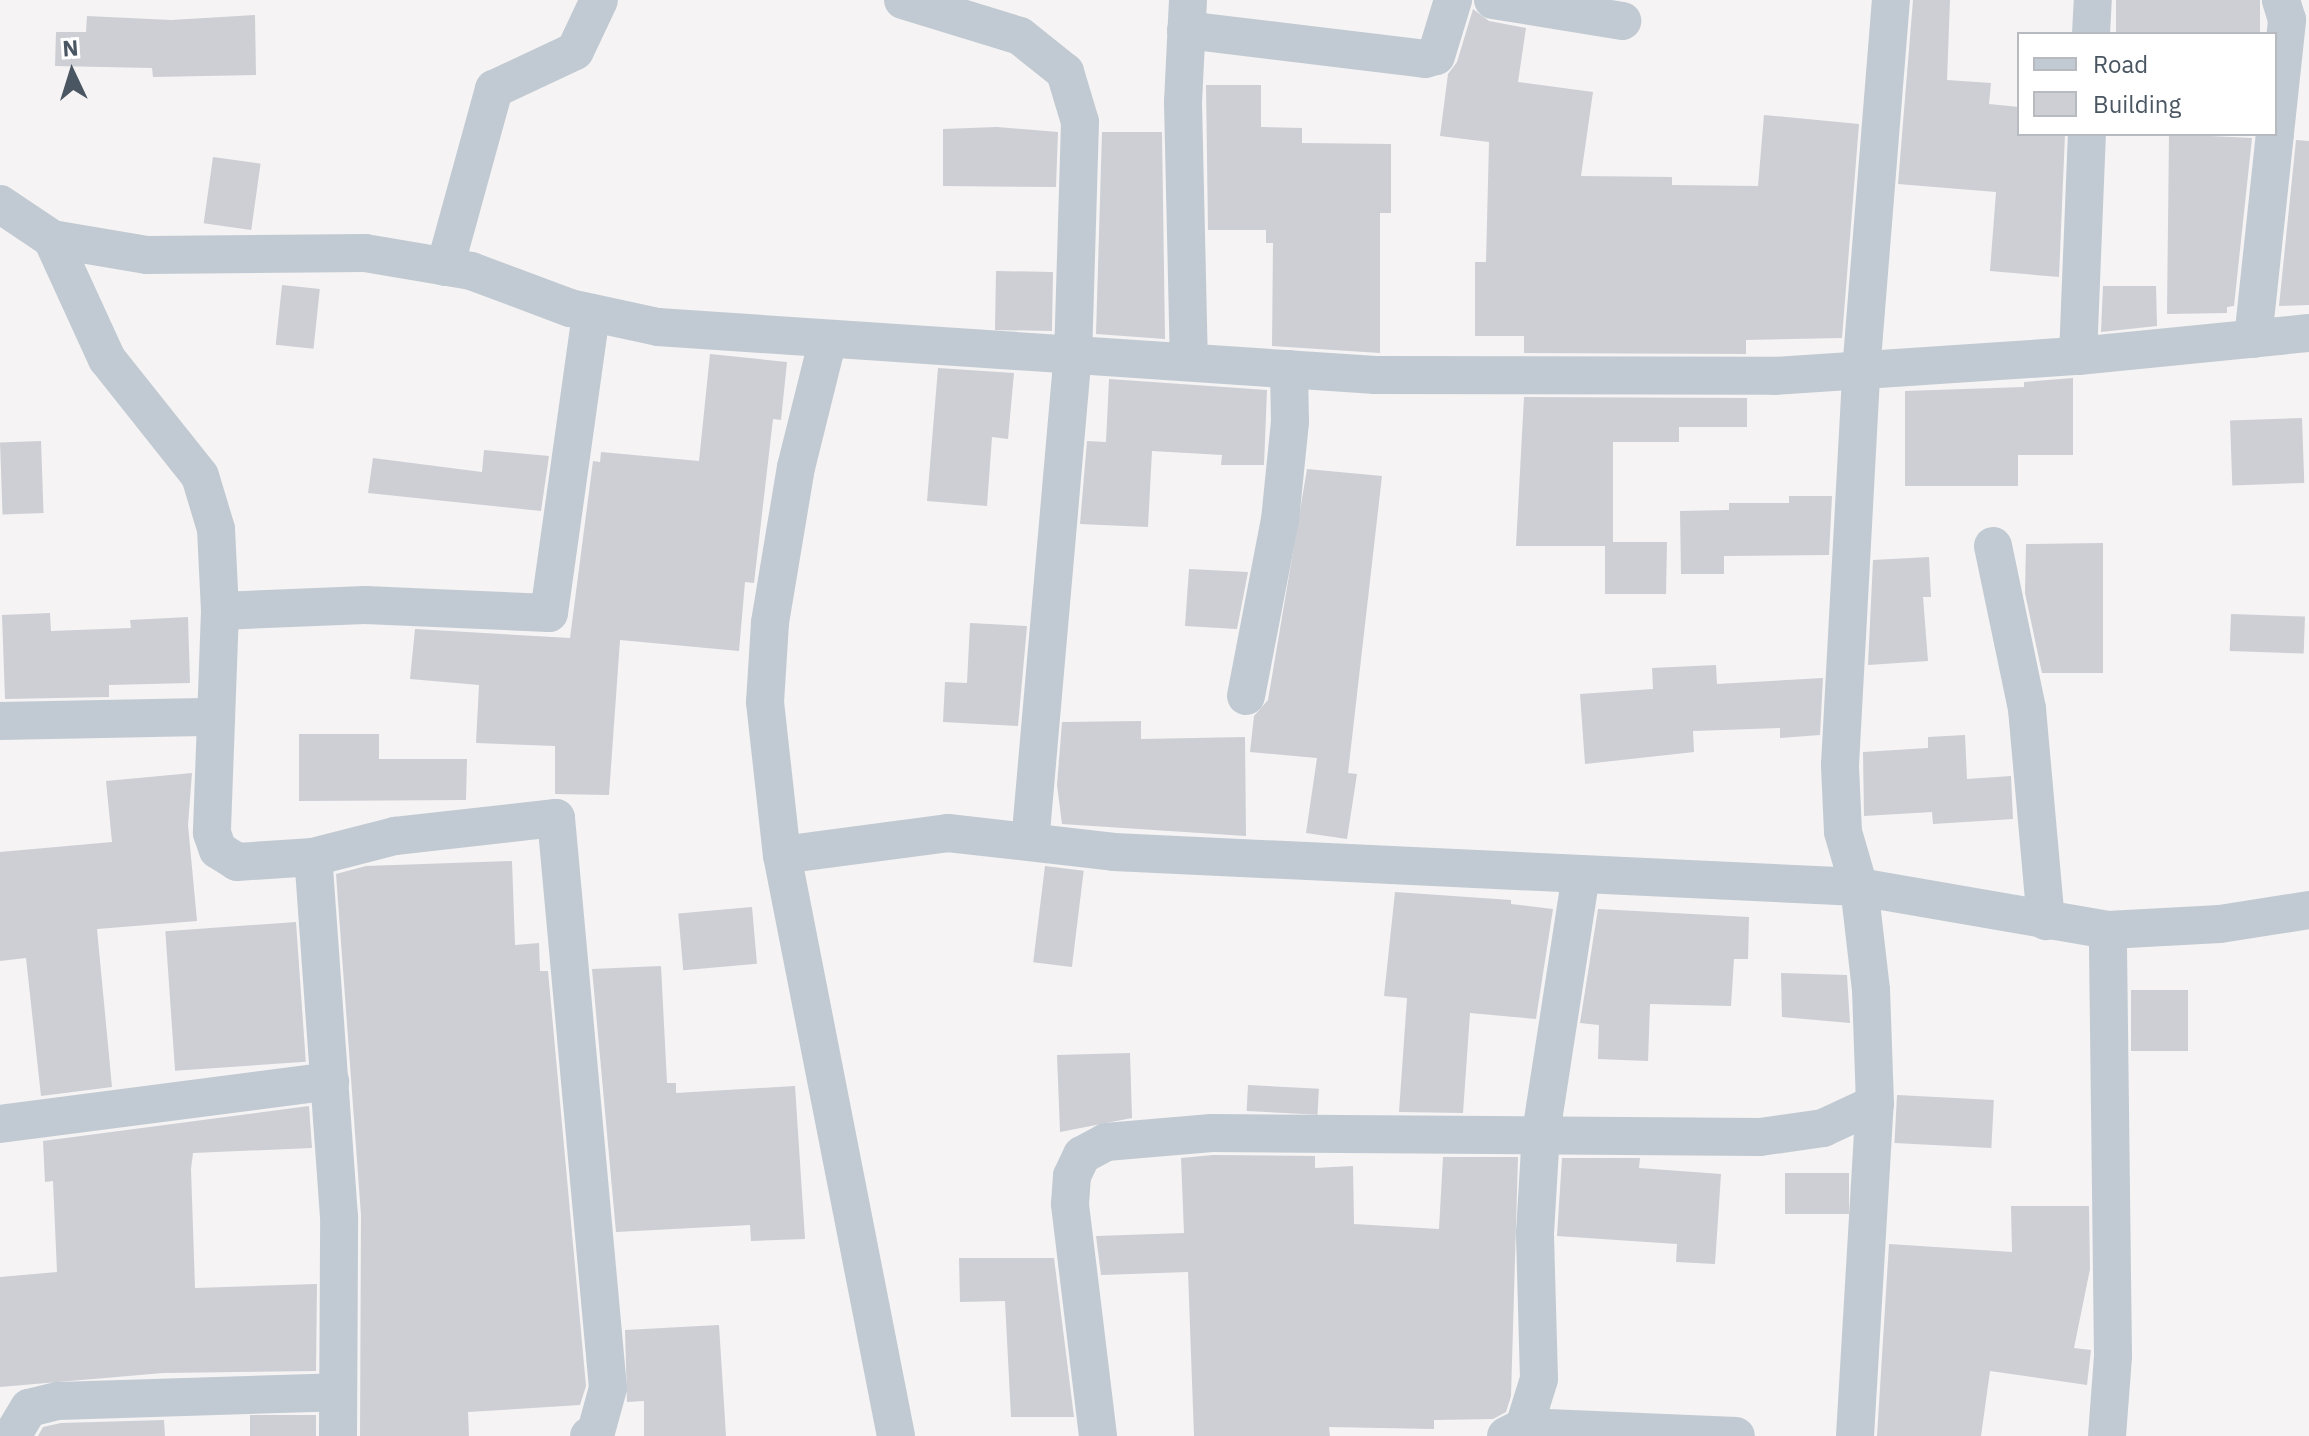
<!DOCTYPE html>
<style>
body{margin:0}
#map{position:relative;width:2309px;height:1436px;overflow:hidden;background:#f5f3f3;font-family:"IBM Plex Sans",sans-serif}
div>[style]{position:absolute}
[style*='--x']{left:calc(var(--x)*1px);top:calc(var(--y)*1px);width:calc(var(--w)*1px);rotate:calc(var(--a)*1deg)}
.building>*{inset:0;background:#cdcfd5;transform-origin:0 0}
.minor>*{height:38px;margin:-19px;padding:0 19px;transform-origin:19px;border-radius:19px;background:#c1cad2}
span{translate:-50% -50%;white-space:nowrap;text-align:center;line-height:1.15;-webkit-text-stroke:6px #fff;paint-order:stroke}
.legend{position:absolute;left:2017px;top:32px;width:260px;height:104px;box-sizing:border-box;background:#fff;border:2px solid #b7bbc0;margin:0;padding:10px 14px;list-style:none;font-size:24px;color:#4a5661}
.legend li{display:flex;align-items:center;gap:16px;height:40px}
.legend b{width:40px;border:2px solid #b7bbc0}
.north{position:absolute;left:32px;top:32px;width:80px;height:80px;-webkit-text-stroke:6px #fff;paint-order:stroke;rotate:356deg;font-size:22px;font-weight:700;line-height:32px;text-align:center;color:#4a5661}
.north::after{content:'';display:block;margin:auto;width:28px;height:36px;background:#4a5661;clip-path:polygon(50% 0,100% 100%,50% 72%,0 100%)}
</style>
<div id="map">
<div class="building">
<i style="clip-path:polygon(1913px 0,1950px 0,1947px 80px,1991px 83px,1989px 104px,2019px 107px,2019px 134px,2065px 134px,2059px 277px,1990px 271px,1996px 192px,1898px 184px)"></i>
<i style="left:2116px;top:0;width:144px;height:34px"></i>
<i style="clip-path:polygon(1473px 9px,1489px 21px,1526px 28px,1518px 82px,1593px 92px,1581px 176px,1672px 177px,1672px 185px,1758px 186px,1764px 115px,1859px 124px,1842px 338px,1746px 340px,1746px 354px,1524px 353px,1524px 336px,1475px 336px,1475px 262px,1486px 262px,1489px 142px,1440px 136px,1448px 74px,1457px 62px)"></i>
<i style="clip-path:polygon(255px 15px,256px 75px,153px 77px,152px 68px,55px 66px,56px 32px,86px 32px,87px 16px,171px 20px)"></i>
<i style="clip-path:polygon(1206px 85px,1261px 85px,1261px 127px,1302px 128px,1302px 143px,1391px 144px,1391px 213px,1380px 213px,1380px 353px,1272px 346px,1273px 243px,1266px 243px,1266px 230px,1208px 230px)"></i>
<i style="clip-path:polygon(997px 127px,1058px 132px,1056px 187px,943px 186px,943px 129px)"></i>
<i style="clip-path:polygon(1102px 132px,1162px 132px,1165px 339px,1096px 334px)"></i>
<i style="clip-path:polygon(2169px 134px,2252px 138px,2234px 306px,2227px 307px,2227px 313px,2167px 314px)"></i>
<i style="clip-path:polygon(2296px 140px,2309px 141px,2309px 305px,2279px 306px)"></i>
<i style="left:213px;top:157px;width:48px;height:67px;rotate:8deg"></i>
<i style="left:1053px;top:272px;width:59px;height:57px;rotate:91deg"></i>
<i style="left:282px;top:285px;width:38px;height:60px;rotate:6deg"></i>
<i style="clip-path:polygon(2103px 286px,2156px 286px,2157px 326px,2101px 332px)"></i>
<i style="clip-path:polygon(710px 354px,787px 362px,781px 420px,773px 419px,754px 583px,745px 582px,739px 651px,620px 640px,609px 795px,555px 794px,555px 746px,476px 743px,479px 685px,410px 679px,415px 629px,570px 638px,593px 461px,600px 462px,601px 452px,699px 461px)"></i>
<i style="clip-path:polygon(938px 368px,1014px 373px,1008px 439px,992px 437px,987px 506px,927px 501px)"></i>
<i style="clip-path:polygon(2073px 378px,2073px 455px,2018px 455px,2018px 486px,1905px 486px,1905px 391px,2024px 387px,2024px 382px)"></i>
<i style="clip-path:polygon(1109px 379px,1267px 390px,1264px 465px,1221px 465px,1222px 455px,1152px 451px,1148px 527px,1080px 524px,1087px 441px,1106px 442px)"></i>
<i style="clip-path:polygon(1524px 397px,1747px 398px,1747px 427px,1679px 427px,1679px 442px,1613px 442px,1613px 542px,1667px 542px,1666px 594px,1605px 594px,1605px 546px,1516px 546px)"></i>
<i style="left:2302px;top:418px;width:65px;height:72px;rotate:88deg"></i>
<i style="left:41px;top:441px;width:72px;height:41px;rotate:88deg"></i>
<i style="clip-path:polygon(484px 450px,549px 456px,541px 511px,368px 493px,373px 458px,482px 472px)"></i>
<i style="clip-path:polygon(1307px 469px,1382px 476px,1348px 773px,1357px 774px,1347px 839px,1306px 833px,1317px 758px,1250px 752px,1254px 716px,1268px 700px)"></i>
<i style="clip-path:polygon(1789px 496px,1832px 496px,1829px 555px,1724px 556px,1724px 574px,1681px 574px,1680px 511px,1729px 510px,1729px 503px,1789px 503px)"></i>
<i style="clip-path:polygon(2103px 543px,2103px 673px,2042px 673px,2025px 593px,2026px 544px)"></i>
<i style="clip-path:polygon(1929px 557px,1931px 597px,1923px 597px,1928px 661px,1868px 665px,1873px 560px)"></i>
<i style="clip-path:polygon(1189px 569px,1248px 572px,1237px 629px,1185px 626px)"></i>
<i style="clip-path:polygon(50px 613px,51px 631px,131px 628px,130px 620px,188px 617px,190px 683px,109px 685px,109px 697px,5px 699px,2px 615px)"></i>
<i style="left:2231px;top:614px;width:74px;height:37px;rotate:2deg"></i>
<i style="clip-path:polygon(970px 623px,1027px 626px,1018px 726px,943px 722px,945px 682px,967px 683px)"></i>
<i style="clip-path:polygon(1716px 665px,1717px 684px,1823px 678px,1820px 735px,1780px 738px,1780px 728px,1693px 731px,1694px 752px,1585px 764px,1580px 694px,1653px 689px,1652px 668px)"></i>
<i style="clip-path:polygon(1141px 721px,1141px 739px,1245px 737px,1246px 836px,1062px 824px,1057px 785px,1062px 722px)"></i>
<i style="clip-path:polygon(299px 734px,379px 734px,379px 759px,467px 759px,466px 800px,299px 801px)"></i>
<i style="clip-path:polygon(1965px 735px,1967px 779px,2011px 776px,2013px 819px,1933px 824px,1932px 812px,1864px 816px,1863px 752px,1928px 748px,1928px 737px)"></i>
<i style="clip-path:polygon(192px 773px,188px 825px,197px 921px,97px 929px,112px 1087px,41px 1096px,26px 958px,0 961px,0 852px,112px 842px,106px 781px)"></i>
<i style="clip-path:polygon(512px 861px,515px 945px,539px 943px,540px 971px,548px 971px,586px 1386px,580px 1405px,468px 1412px,469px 1436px,360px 1436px,361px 1215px,336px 874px,366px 866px)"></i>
<i style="left:1045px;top:866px;width:39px;height:97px;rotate:7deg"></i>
<i style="clip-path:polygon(1395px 892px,1511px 900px,1511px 904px,1553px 909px,1536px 1019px,1470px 1013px,1463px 1113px,1399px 1112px,1407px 998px,1384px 996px)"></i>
<i style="left:752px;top:907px;width:57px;height:74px;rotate:85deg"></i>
<i style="clip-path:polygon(1598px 909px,1749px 917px,1748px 959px,1734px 959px,1731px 1006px,1650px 1004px,1648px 1061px,1598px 1059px,1599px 1025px,1580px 1023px)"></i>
<i style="left:296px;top:922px;width:140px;height:131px;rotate:86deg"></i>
<i style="clip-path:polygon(661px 966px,667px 1083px,676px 1083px,676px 1093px,795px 1086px,805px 1239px,751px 1241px,750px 1225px,616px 1232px,592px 969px)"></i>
<i style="clip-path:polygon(1781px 973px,1847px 975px,1850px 1023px,1782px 1017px)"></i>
<i style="left:2131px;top:990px;width:57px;height:61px"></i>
<i style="clip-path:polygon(1130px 1053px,1132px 1118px,1060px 1132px,1057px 1055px)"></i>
<i style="left:1248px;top:1085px;width:71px;height:26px;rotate:3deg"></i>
<i style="left:1897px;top:1095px;width:97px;height:48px;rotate:3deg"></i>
<i style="clip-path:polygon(309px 1106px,312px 1148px,193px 1153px,191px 1169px,195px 1288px,317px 1284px,316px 1371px,163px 1373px,0 1387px,0 1277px,57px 1272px,53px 1181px,45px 1182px,43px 1141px)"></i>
<i style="clip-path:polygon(1213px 1155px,1315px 1156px,1315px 1168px,1353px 1166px,1354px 1224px,1439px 1229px,1443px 1157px,1518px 1157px,1511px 1396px,1506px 1412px,1493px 1419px,1434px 1420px,1434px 1429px,1329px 1427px,1330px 1436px,1194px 1436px,1188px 1272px,1101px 1275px,1096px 1236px,1184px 1233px,1181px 1158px)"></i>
<i style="clip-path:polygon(1562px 1158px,1640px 1158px,1639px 1168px,1721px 1174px,1715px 1264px,1676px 1262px,1677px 1244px,1557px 1236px)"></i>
<i style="left:1785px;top:1173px;width:64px;height:41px"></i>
<i style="clip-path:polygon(2011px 1206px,2089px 1206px,2090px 1269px,2074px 1348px,2091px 1350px,2087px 1385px,1990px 1371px,1981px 1436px,1877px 1436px,1889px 1244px,2012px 1252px)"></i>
<i style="clip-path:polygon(959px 1258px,1054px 1258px,1074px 1417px,1011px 1417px,1005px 1301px,960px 1302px)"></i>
<i style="clip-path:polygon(719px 1325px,726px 1436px,644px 1436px,644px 1401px,627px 1402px,625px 1330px)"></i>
<i style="left:316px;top:1415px;width:21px;height:66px;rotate:90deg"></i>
<i style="clip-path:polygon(164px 1420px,165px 1436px,38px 1436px,43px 1427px,61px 1423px)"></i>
</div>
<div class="minor">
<i style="--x:903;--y:0;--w:122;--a:17.1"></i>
<i style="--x:1020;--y:36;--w:58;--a:38.7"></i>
<i style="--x:1065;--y:72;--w:52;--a:73.3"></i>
<i style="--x:1080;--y:122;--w:230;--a:91.7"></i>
<i style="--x:1073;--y:352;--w:489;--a:95"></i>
<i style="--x:1188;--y:0;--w:102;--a:92.8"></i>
<i style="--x:1183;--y:102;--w:260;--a:88.7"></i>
<i style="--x:1493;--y:0;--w:131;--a:9.2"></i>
<i style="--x:1186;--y:30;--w:241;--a:6.9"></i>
<i style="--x:1425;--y:59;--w:11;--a:-15"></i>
<i style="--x:1436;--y:56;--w:59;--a:-73.1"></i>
<i style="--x:2091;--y:34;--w:34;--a:-87"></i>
<i style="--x:2275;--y:133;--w:114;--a:-83.9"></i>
<i style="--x:2287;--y:20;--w:21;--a:-107"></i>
<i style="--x:0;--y:204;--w:63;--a:33.9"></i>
<i style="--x:52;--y:239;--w:96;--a:9.6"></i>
<i style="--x:147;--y:255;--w:218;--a:-0.5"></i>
<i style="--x:365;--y:253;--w:108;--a:9.6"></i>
<i style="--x:471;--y:271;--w:106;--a:20.5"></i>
<i style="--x:570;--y:308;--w:90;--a:12.2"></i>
<i style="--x:658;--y:327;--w:719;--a:3.83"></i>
<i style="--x:1375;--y:375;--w:399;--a:0.1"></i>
<i style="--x:1774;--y:376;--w:305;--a:-3.8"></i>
<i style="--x:2078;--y:356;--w:232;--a:-5.7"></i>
<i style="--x:52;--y:239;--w:132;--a:65.4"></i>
<i style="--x:107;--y:359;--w:149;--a:51.5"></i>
<i style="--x:200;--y:476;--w:55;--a:73.2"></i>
<i style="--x:216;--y:529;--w:82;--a:87.2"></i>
<i style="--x:220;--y:611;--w:222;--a:92.1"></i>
<i style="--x:212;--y:833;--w:18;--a:71"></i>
<i style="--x:218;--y:850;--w:22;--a:32"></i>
<i style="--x:237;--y:862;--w:76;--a:-3.8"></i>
<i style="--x:445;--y:267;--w:185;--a:-74.6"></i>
<i style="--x:494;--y:89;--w:89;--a:-25.1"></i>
<i style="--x:575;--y:51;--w:56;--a:-64.8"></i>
<i style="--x:828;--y:339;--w:132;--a:104"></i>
<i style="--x:796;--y:467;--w:158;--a:99.5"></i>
<i style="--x:770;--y:623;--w:79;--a:93.6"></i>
<i style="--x:765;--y:702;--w:154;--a:83.7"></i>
<i style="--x:782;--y:855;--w:592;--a:78.9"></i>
<i style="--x:2253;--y:339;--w:206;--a:-83.9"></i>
<i style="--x:2078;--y:356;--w:222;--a:-87.7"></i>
<i style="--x:1993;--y:546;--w:167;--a:78.2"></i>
<i style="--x:2027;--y:709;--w:213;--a:84.9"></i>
<i style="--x:220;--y:611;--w:145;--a:-2.4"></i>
<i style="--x:365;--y:605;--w:184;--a:2.5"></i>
<i style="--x:549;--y:613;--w:303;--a:-82"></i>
<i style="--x:1246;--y:696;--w:179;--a:-79.1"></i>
<i style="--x:1280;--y:520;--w:99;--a:-84.2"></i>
<i style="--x:1290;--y:422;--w:53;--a:-91.1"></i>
<i style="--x:0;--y:721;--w:216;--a:-1.1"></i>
<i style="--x:782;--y:855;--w:167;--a:-7.5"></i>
<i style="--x:948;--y:833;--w:167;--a:6.5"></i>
<i style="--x:1114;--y:852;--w:746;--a:2.69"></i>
<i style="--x:1859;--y:887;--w:253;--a:9.8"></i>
<i style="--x:2108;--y:930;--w:112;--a:-3.1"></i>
<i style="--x:2220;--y:924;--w:90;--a:-8.9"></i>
<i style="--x:0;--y:1124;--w:333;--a:-7.4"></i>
<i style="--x:1524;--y:1427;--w:50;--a:-72.6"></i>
<i style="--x:1539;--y:1379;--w:146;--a:-91.6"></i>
<i style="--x:1535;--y:1233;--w:100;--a:-86.6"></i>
<i style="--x:1541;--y:1133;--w:262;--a:-81.2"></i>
<i style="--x:12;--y:1436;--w:33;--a:-59"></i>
<i style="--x:29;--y:1408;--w:30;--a:-14"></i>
<i style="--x:58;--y:1401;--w:280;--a:-1.8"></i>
<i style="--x:338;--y:1436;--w:219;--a:-89.7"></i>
<i style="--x:339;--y:1217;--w:361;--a:-94.1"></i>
<i style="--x:313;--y:857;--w:85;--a:-14.4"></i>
<i style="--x:395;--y:836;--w:162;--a:-6.4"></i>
<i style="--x:556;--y:818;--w:572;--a:84.79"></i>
<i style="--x:608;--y:1388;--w:46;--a:105.3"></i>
<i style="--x:596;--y:1432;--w:8;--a:150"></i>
<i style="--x:1098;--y:1436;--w:234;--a:-96.9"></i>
<i style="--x:1070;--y:1204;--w:28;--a:-86"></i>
<i style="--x:1072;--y:1176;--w:23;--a:-65"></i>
<i style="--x:1082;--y:1155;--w:27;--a:-28"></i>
<i style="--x:1106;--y:1142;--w:106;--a:-4.9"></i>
<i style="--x:1212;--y:1133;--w:548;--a:0.42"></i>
<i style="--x:1760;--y:1137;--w:64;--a:-8.1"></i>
<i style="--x:1823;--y:1128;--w:57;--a:-24.8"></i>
<i style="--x:1506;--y:1436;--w:20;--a:-27"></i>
<i style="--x:1524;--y:1427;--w:212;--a:2.4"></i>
<i style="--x:1855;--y:1436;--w:333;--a:-86.6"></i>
<i style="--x:1875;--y:1104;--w:114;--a:-92"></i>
<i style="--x:1871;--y:990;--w:104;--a:-96.6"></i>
<i style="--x:1859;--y:887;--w:57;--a:-106.2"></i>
<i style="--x:1843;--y:832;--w:67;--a:-92.6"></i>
<i style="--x:1840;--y:765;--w:394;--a:-86.9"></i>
<i style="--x:1861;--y:372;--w:373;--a:-85.4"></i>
<i style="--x:2107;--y:1436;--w:80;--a:-85.7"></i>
<i style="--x:2113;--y:1356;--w:426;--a:-90.7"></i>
</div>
<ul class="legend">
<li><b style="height:10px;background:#c1cad2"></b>Road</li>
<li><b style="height:22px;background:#cdcfd5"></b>Building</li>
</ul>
<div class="north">N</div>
</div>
